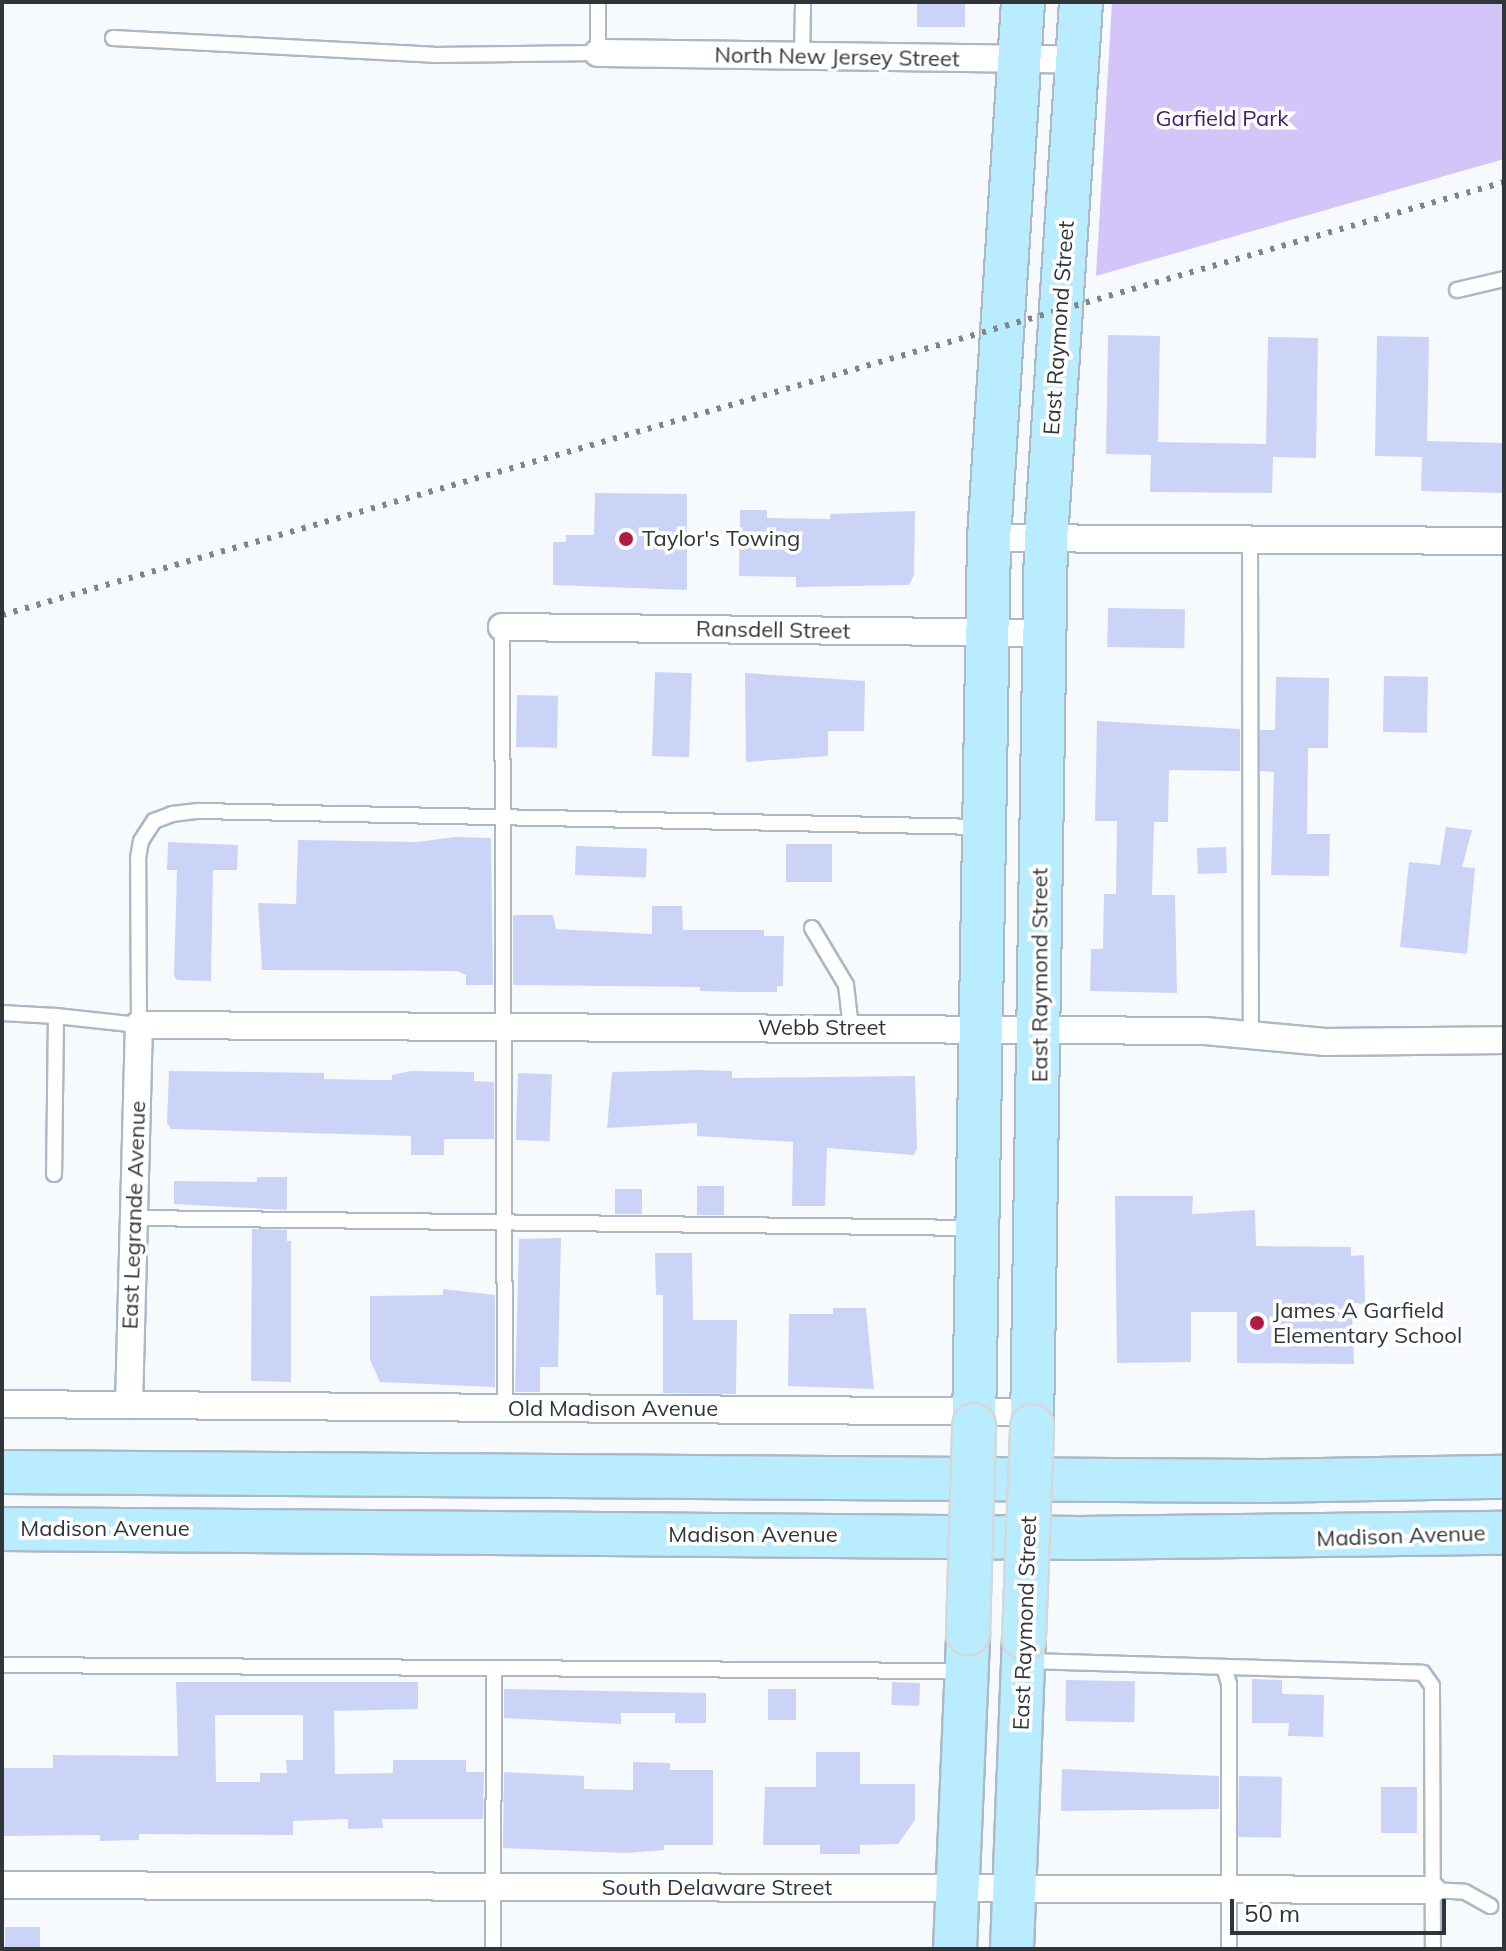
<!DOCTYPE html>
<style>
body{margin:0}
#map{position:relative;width:1506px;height:1951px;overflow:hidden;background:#f7fafd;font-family:Mulish,sans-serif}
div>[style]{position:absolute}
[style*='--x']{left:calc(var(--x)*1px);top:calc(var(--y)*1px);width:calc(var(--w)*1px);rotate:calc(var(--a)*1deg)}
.green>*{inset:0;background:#d4c5f9}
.building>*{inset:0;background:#cbd4f6;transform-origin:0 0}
.roads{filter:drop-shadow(2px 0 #abb8c5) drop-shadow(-2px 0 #abb8c5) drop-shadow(0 2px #abb8c5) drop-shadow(0 -2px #abb8c5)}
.service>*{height:14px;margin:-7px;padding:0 7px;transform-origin:7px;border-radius:7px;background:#fff}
.minor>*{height:26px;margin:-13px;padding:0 13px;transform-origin:13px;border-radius:13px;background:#fff}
.primary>*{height:42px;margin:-21px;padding:0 21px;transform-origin:21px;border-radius:21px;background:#b9ecfe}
.rail>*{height:6px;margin-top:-3px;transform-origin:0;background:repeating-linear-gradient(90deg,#808589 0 4px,transparent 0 12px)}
.bridges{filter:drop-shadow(2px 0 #d6d7d8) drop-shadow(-2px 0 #d6d7d8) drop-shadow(0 2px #d6d7d8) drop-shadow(0 -2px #d6d7d8)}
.primary-bridge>*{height:42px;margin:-21px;padding:0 21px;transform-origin:21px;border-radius:21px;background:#b9ecfe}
.dots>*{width:22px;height:22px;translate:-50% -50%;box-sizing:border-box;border:4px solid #fff;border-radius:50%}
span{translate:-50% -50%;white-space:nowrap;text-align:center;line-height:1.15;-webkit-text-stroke:7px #fff;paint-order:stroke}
.street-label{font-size:22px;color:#30353a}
.park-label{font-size:22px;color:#3c2363}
.poi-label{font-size:22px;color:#30353a}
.left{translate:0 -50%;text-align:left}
.frame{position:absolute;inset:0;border:4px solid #30353a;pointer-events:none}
.scale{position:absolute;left:1230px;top:1899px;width:216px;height:36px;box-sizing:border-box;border:4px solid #30353a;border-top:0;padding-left:10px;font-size:24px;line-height:28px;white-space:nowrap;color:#30353a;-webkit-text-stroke:6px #fff;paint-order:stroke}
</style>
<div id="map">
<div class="green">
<i style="clip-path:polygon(1112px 2px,1504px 2px,1504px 159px,1096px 276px)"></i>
</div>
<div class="building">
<i style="left:917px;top:2px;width:48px;height:25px"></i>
<i style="clip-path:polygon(1108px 335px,1160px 336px,1158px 442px,1266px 444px,1268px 337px,1318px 338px,1316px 458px,1273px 457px,1272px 493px,1150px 492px,1151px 455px,1106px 454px)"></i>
<i style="clip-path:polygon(1377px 336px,1429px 337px,1427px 441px,1504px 443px,1504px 493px,1421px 491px,1422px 457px,1375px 456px)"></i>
<i style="clip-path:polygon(595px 493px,687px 494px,687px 590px,553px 585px,553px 542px,566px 542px,566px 535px,594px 535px)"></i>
<i style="clip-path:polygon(740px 510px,767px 510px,767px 518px,830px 519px,830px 514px,915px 511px,914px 575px,909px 585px,796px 587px,796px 577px,739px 576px)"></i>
<i style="left:1108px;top:608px;width:77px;height:39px;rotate:1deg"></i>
<i style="left:655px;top:672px;width:37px;height:84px;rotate:2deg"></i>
<i style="clip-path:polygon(745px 673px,865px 681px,864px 731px,828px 731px,828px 756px,746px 762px)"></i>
<i style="left:1384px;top:676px;width:44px;height:56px;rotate:1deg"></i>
<i style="clip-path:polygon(1276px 677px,1329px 678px,1328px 748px,1308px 748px,1307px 834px,1330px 834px,1329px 876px,1271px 875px,1274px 772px,1260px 771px,1260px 730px,1275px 730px)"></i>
<i style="left:517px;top:695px;width:41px;height:52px;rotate:1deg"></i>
<i style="clip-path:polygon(1097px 721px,1240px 729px,1240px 771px,1169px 770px,1168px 822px,1154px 822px,1152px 895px,1175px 895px,1177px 993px,1090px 991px,1091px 949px,1103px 949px,1104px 894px,1116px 894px,1117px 821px,1095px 821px)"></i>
<i style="clip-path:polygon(1446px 827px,1472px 830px,1462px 867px,1475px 868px,1467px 954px,1400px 947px,1409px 862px,1440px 865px)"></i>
<i style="clip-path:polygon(454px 837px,491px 838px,493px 985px,466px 985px,466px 975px,457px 971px,262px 970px,258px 903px,296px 904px,298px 840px,418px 842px)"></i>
<i style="clip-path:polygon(168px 842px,238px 845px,237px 870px,213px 870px,211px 981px,177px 980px,174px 976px,177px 870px,167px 870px)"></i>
<i style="left:786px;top:844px;width:46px;height:38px"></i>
<i style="left:576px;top:846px;width:71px;height:29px;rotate:2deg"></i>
<i style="left:1226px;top:847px;width:26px;height:29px;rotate:88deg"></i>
<i style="clip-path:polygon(652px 906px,682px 906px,683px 930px,764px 930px,764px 936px,784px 936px,783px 986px,777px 986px,777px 992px,738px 992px,700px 991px,700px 987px,513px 985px,513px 915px,553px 915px,556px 929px,652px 934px)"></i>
<i style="clip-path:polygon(699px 1070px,732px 1071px,732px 1078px,915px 1076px,917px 1148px,914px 1155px,827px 1148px,825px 1206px,792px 1206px,793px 1142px,697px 1136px,697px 1123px,607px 1128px,612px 1072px)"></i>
<i style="clip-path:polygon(169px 1071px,324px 1073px,324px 1079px,373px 1080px,392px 1080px,392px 1075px,411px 1071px,474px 1072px,474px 1081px,494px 1082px,494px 1139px,444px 1139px,444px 1155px,411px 1155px,411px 1136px,171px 1129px,167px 1123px)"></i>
<i style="left:518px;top:1073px;width:34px;height:67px;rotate:2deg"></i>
<i style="clip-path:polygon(257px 1177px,287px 1177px,287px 1210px,174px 1204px,174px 1181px,257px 1182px)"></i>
<i style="left:697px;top:1186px;width:27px;height:29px"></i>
<i style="left:615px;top:1189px;width:27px;height:25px"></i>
<i style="clip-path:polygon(1115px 1196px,1193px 1196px,1192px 1214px,1255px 1210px,1256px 1246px,1351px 1247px,1351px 1256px,1364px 1255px,1365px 1304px,1352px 1303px,1354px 1364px,1237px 1363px,1237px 1312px,1191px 1312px,1191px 1362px,1117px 1363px)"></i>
<i style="clip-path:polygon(252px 1229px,287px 1230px,287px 1241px,291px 1241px,291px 1382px,251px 1381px)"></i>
<i style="clip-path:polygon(561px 1238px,558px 1367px,540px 1367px,540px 1392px,515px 1392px,519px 1239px)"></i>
<i style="clip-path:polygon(655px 1253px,692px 1253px,693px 1320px,737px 1320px,736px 1394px,663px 1393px,663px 1295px,656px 1295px)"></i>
<i style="clip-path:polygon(443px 1289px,495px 1295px,495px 1387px,380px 1382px,370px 1360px,370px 1296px,443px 1295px)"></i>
<i style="clip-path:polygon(833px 1308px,866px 1308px,874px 1389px,788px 1386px,789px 1314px,833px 1314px)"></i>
<i style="clip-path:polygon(1252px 1679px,1282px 1680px,1282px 1694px,1324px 1695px,1323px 1737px,1288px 1736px,1289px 1723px,1252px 1723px)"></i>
<i style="left:1066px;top:1680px;width:69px;height:41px;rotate:1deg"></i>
<i style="clip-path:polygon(evenodd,176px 1682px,418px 1682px,418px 1709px,334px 1711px,335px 1774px,393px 1773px,393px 1760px,466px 1760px,466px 1772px,484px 1772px,483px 1819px,382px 1819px,383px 1828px,348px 1829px,348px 1819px,293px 1821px,293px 1835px,139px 1834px,139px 1840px,100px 1841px,100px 1835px,2px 1836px,2px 1768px,53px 1768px,53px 1755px,178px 1756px,176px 1682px,215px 1715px,303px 1715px,303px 1760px,286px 1760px,287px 1773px,260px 1773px,260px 1782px,216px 1782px,215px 1715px)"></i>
<i style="left:892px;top:1682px;width:28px;height:23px;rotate:2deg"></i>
<i style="clip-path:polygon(504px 1689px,706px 1693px,706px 1723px,675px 1723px,675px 1713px,621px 1713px,621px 1724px,504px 1718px)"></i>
<i style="left:768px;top:1689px;width:28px;height:31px"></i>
<i style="clip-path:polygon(816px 1752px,860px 1752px,860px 1784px,915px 1784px,915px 1820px,898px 1844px,860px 1845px,860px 1854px,820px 1854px,820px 1845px,763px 1845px,765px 1787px,816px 1787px)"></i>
<i style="clip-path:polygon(633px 1762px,670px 1763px,670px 1770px,713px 1770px,713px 1845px,664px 1845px,664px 1850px,626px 1853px,503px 1848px,504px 1772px,584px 1776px,584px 1789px,633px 1790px)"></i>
<i style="clip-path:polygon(1062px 1769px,1219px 1776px,1219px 1809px,1061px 1811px)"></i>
<i style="left:1239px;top:1776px;width:43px;height:61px;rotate:1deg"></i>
<i style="left:1381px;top:1787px;width:36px;height:46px"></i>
<i style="left:5px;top:1927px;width:35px;height:22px"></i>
</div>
<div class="roads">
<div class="service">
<i style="--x:113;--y:38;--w:321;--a:3"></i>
<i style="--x:434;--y:55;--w:164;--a:-0.7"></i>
<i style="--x:598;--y:53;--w:51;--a:-90"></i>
<i style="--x:802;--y:56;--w:54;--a:-88.9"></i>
<i style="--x:1457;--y:290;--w:48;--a:-13.2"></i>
<i style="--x:1250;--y:540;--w:496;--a:89.9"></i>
<i style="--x:502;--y:627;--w:781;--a:89.78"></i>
<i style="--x:812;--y:928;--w:66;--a:59.2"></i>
<i style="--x:846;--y:985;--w:43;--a:83.4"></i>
<i style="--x:2;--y:1013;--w:54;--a:3.2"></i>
<i style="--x:56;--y:1016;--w:158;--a:90.7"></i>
<i style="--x:56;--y:1016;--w:83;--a:6.2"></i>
<i style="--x:139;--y:1025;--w:167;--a:-90.3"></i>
<i style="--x:138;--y:858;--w:17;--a:-80"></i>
<i style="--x:141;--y:841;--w:24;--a:-57"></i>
<i style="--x:154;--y:821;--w:19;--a:-21"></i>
<i style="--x:172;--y:814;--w:26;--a:-7"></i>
<i style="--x:198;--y:811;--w:781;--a:1.17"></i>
<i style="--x:134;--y:1218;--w:840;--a:0.68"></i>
<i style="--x:1028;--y:1661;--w:395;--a:1.7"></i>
<i style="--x:1423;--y:1673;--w:16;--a:55"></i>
<i style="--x:1432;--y:1686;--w:263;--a:89.8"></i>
<i style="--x:2;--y:1665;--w:960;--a:0.36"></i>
<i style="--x:1225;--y:1670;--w:15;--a:74"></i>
<i style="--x:1229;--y:1684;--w:265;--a:90"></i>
<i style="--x:1432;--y:1890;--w:33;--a:3"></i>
<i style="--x:1465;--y:1892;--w:29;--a:29"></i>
<i style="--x:493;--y:1949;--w:281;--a:-89.8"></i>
</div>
<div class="minor">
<i style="--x:598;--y:53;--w:479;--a:0.8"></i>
<i style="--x:989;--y:538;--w:515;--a:0.33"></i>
<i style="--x:502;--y:627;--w:542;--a:0.63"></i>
<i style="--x:2;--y:1404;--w:1031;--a:0.44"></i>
<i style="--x:129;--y:1405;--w:380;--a:-88.5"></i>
<i style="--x:139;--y:1025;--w:1066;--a:0.32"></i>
<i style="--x:1205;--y:1031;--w:121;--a:5.2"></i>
<i style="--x:1325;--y:1042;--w:179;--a:-0.6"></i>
<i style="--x:2;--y:1885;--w:1430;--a:0.2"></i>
</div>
<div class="primary">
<i style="--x:974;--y:1425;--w:887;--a:-89.03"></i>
<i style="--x:989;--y:538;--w:537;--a:-86.37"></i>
<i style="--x:1032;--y:1426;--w:888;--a:-89.1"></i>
<i style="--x:1046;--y:538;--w:537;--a:-86.26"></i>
<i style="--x:2;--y:1472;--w:1262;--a:0.41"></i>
<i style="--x:1264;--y:1481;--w:240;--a:-1"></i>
<i style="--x:2;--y:1529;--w:1078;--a:0.48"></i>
<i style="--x:1080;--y:1538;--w:424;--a:-0.7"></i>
<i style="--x:955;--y:1949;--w:316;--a:-87.6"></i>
<i style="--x:1012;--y:1949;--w:311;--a:-87.8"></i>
</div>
</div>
<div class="rail">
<i style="--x:2;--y:615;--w:1563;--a:-16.08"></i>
</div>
<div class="bridges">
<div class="primary-bridge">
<i style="--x:968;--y:1633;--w:208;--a:-88.3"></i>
<i style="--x:1024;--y:1638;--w:212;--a:-87.8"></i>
</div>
</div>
<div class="dots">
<i style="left:626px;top:539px;background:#af1c43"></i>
<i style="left:1257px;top:1323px;background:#af1c43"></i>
</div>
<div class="street-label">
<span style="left:837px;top:57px;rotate:1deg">North New Jersey Street</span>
<span style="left:1059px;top:328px;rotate:-86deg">East Raymond Street</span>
<span style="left:773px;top:630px;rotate:1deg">Ransdell Street</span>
<span style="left:1040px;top:975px;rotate:-90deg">East Raymond Street</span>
<span style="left:822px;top:1028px">Webb Street</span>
<span style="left:134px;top:1215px;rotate:-88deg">East Legrande Avenue</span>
<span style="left:613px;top:1409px">Old Madison Avenue</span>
<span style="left:105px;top:1529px">Madison Avenue</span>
<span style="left:753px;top:1535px">Madison Avenue</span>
<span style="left:1401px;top:1536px;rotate:-2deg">Madison Avenue</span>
<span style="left:1025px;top:1623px;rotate:-88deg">East Raymond Street</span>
<span style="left:717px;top:1888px">South Delaware Street</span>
</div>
<div class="park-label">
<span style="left:1222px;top:119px">Garfield Park</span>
</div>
<div class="poi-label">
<span class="left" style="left:642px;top:539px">Taylor's Towing</span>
<span class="left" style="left:1273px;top:1323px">James A Garfield<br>Elementary School</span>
</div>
<div class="frame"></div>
<div class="scale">50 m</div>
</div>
